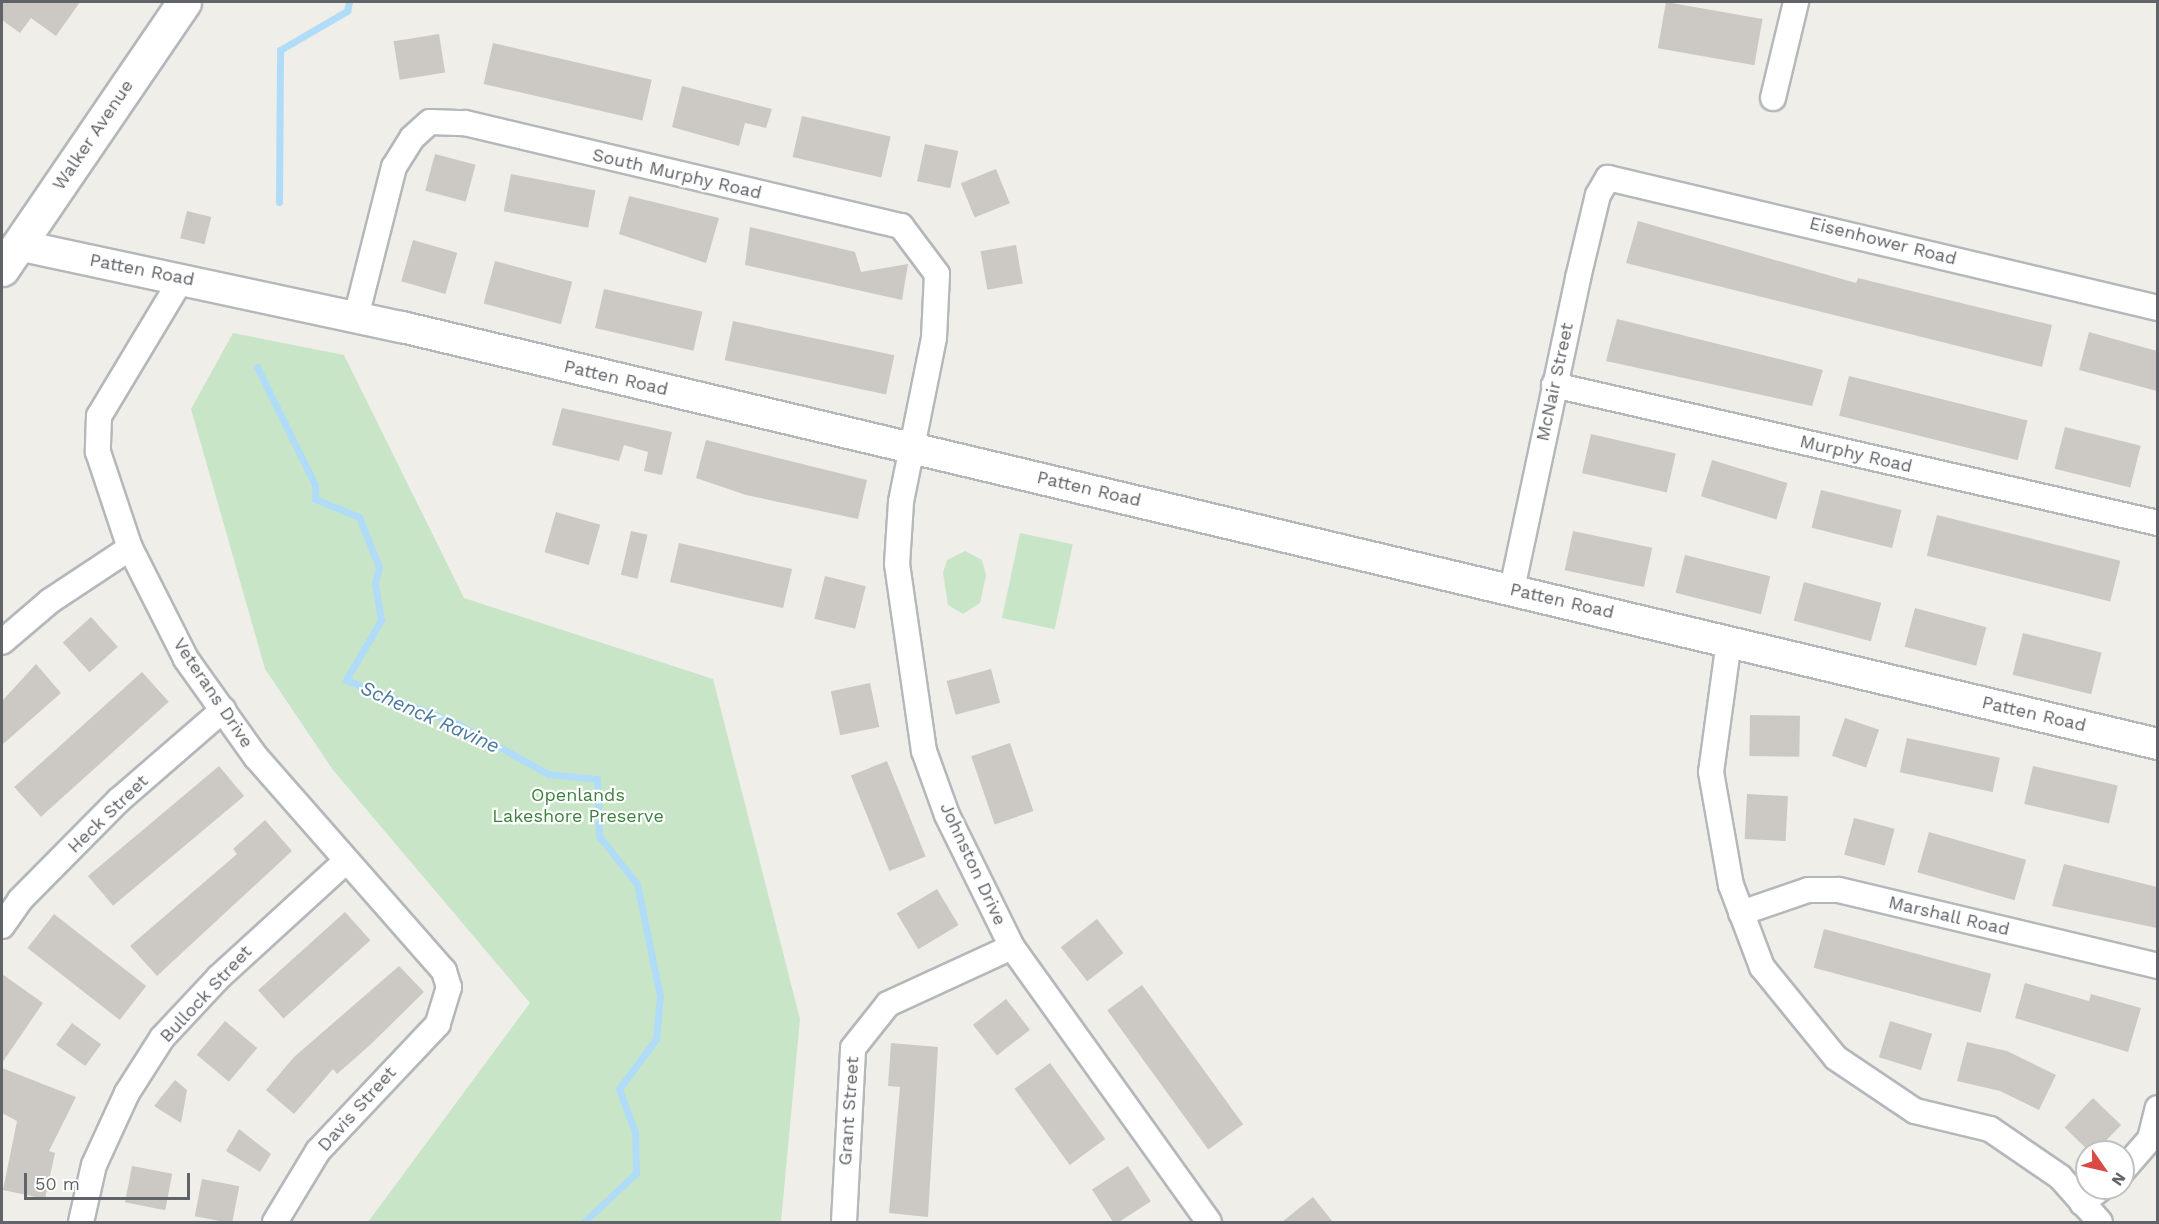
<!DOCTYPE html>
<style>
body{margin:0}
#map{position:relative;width:2159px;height:1224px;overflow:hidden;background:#f0eee9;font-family:"Work Sans",sans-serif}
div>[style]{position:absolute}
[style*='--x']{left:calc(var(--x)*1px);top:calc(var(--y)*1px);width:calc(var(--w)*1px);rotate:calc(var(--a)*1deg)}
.green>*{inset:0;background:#c9e5c8;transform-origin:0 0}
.stream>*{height:7px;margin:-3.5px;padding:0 3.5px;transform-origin:3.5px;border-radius:3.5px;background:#b1dcf7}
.building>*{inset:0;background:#ccc9c5;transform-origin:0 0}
.roads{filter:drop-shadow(2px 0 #b5b8bb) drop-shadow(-2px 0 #b5b8bb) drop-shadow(0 2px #b5b8bb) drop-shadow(0 -2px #b5b8bb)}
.minor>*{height:24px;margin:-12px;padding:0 12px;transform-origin:12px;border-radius:12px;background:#fff}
.tertiary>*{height:30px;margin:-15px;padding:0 15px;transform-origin:15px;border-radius:15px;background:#fff}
.secondary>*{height:33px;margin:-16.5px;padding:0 16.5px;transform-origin:16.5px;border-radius:16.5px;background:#fff}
span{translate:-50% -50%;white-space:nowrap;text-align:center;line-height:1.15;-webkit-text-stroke:4.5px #fff;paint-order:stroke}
.street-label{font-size:18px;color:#606367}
.park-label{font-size:18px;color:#3e803e}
.water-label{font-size:20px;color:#4b79a0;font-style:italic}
.frame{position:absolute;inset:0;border:3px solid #606367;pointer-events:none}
.north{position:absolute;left:2075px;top:1140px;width:60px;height:60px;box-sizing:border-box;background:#fff;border:2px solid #bfc1c2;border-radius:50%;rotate:124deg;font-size:16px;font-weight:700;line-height:24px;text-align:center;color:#606367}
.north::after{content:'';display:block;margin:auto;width:21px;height:27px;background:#d94a45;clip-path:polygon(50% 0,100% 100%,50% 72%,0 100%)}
.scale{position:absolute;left:24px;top:1173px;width:166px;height:27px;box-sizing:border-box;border:3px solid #606367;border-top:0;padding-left:8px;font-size:18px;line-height:21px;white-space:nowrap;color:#606367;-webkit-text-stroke:4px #fff;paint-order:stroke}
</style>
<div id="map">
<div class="green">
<i style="clip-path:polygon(233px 333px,344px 355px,464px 598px,713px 679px,800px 1019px,781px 1222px,368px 1222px,530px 1003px,333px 770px,265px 669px,191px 409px)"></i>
<i style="left:1020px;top:533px;width:54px;height:87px;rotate:12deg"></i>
<i style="clip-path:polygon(965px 551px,982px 560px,986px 575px,980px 603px,963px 614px,948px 605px,943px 573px,947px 560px)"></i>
</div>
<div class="stream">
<i style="--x:279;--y:202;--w:152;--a:-89.6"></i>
<i style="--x:280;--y:50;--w:78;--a:-30.2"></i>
<i style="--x:347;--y:11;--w:9;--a:-77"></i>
<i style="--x:257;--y:367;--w:131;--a:63.8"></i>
<i style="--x:315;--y:485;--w:14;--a:90"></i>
<i style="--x:315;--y:499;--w:48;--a:22.2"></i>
<i style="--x:359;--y:517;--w:54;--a:68.2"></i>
<i style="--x:379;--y:567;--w:16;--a:104"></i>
<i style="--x:375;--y:583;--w:37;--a:81"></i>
<i style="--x:381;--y:620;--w:69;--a:120.3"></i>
<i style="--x:346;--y:680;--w:123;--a:21.5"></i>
<i style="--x:460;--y:725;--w:101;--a:29.1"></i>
<i style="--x:548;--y:774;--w:49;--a:5.8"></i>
<i style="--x:597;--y:779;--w:57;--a:88"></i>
<i style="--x:599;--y:836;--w:61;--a:51.6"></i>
<i style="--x:637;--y:884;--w:114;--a:78.4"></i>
<i style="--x:660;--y:996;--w:43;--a:95.3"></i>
<i style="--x:656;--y:1039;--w:62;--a:126.5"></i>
<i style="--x:619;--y:1089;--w:46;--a:69.6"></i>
<i style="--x:635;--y:1132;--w:41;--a:88.6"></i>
<i style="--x:636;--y:1173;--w:71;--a:136.7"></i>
</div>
<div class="building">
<i style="clip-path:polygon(2px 2px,80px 2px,56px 36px,31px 18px,20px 33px,2px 20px)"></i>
<i style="left:1666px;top:2px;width:98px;height:47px;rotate:10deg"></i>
<i style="left:439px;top:34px;width:39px;height:46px;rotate:81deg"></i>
<i style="left:493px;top:43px;width:163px;height:42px;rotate:13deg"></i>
<i style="clip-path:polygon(682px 86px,772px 109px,766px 128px,745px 123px,739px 146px,672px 127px)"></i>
<i style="left:802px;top:116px;width:91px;height:42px;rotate:13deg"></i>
<i style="left:925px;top:144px;width:34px;height:38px;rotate:12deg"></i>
<i style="left:435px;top:154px;width:42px;height:38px;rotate:15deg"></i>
<i style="left:996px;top:169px;width:37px;height:38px;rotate:68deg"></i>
<i style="left:511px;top:174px;width:86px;height:38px;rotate:11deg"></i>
<i style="clip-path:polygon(629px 196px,719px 218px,706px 263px,619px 234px)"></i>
<i style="left:187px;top:211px;width:25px;height:28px;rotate:14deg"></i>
<i style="clip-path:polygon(1638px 221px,1856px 283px,1858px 278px,2052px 325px,2042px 367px,1626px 263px)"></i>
<i style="clip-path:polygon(750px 227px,855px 252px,861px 272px,908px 264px,902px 300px,745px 265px)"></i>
<i style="left:413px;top:240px;width:46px;height:43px;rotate:16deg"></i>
<i style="left:1016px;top:245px;width:39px;height:36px;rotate:80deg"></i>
<i style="left:495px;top:261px;width:80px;height:44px;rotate:15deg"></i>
<i style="left:604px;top:289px;width:101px;height:40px;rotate:13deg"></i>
<i style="clip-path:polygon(1617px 319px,1823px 370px,1812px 406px,1606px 361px)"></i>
<i style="left:733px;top:321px;width:165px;height:40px;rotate:12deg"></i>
<i style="clip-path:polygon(2089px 332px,2157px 351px,2157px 391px,2079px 370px)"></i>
<i style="left:1849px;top:376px;width:184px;height:41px;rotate:14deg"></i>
<i style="clip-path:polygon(562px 408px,672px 432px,662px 475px,644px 471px,648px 452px,624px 445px,619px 461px,552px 445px)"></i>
<i style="left:2065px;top:427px;width:78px;height:43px;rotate:14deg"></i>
<i style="left:1591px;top:434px;width:87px;height:40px;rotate:13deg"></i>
<i style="clip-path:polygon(706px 440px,867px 480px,858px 519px,746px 495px,696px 478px)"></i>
<i style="left:1712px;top:460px;width:79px;height:38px;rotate:17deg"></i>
<i style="left:1821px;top:490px;width:83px;height:39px;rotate:14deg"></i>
<i style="left:556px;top:512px;width:46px;height:42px;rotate:16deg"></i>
<i style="left:1937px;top:515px;width:189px;height:42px;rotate:14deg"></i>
<i style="left:631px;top:531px;width:17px;height:45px;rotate:13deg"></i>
<i style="left:1573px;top:531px;width:81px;height:40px;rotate:12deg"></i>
<i style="left:679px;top:543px;width:116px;height:40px;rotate:13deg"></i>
<i style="left:1685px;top:555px;width:88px;height:39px;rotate:14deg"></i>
<i style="left:825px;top:576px;width:42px;height:44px;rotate:14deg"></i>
<i style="left:1804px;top:582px;width:80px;height:40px;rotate:15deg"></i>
<i style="left:1915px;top:608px;width:74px;height:40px;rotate:15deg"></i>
<i style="left:91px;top:617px;width:40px;height:38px;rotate:48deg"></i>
<i style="left:2023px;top:633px;width:81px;height:43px;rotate:14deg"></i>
<i style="clip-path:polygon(36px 664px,61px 693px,2px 745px,2px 701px)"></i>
<i style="left:991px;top:669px;width:35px;height:46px;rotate:75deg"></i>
<i style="left:142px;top:672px;width:40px;height:172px;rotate:48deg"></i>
<i style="left:870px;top:683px;width:45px;height:40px;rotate:78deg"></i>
<i style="left:1750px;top:715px;width:50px;height:41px;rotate:1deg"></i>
<i style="left:1845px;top:718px;width:36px;height:40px;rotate:19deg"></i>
<i style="left:1907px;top:738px;width:95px;height:35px;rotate:12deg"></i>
<i style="left:1010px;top:743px;width:72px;height:41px;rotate:71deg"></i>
<i style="left:887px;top:761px;width:103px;height:39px;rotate:68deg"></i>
<i style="left:219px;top:766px;width:39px;height:171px;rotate:50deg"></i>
<i style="left:2033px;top:766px;width:87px;height:39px;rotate:13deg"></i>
<i style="left:1747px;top:794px;width:41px;height:45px;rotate:3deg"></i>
<i style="left:1854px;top:818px;width:42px;height:38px;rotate:15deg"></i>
<i style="clip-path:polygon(265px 820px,292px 851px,157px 976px,130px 946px,237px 854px,233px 849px)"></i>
<i style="left:1929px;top:832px;width:101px;height:42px;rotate:16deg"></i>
<i style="clip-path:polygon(2064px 864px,2157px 887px,2157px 928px,2052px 906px)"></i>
<i style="left:937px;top:889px;width:42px;height:47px;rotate:59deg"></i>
<i style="left:345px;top:912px;width:38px;height:117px;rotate:48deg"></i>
<i style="left:54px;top:914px;width:117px;height:43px;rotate:38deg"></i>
<i style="left:1097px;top:919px;width:43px;height:46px;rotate:52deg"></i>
<i style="left:1824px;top:929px;width:173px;height:40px;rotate:15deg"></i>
<i style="clip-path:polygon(399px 966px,424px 992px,369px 1046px,337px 1074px,333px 1069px,294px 1114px,266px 1090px,294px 1057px)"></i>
<i style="clip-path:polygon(2px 974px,43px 1003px,2px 1063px)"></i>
<i style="clip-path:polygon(2025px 983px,2089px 1001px,2091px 994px,2141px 1008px,2128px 1052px,2015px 1018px)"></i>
<i style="left:1142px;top:985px;width:172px;height:43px;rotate:54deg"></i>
<i style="left:1006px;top:999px;width:39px;height:42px;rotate:52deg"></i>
<i style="left:225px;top:1021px;width:42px;height:44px;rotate:40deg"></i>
<i style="left:1890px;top:1021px;width:44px;height:38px;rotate:17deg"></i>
<i style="left:72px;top:1023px;width:36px;height:27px;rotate:36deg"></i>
<i style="clip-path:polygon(1967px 1042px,2007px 1051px,2056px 1075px,2039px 1110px,2000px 1091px,1957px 1081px)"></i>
<i style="clip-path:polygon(891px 1043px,938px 1047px,928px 1217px,889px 1213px,900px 1087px,888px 1086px)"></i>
<i style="left:1050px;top:1063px;width:94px;height:44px;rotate:54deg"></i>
<i style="clip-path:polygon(2px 1068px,76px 1097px,49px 1151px,55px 1153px,45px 1199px,3px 1190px,17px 1121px,2px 1113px)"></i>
<i style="clip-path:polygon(175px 1080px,187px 1090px,181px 1123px,154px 1106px)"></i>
<i style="left:2093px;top:1098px;width:39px;height:41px;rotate:44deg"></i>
<i style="clip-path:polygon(239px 1129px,271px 1154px,260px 1172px,226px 1151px)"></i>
<i style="left:132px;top:1166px;width:41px;height:37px;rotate:11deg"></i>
<i style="left:1128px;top:1166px;width:42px;height:43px;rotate:57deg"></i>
<i style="left:202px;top:1179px;width:38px;height:38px;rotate:11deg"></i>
<i style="clip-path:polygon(1313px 1197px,1333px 1222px,1282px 1222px)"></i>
</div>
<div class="roads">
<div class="minor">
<i style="--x:1773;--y:98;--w:99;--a:-76.5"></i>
<i style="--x:182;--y:278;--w:161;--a:121"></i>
<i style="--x:99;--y:416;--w:36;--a:92"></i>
<i style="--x:98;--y:452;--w:101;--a:71.6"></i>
<i style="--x:130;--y:548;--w:124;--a:63.2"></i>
<i style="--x:186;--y:659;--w:120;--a:54.5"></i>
<i style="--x:256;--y:757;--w:285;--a:48.7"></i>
<i style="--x:444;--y:971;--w:17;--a:73"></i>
<i style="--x:449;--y:987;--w:39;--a:107"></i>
<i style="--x:438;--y:1024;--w:175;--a:133.4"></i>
<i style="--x:318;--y:1151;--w:83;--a:121.2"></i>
<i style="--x:356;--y:317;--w:155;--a:-75.8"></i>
<i style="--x:394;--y:167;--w:34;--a:-58"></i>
<i style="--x:412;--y:138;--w:24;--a:-42"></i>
<i style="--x:430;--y:122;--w:35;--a:2"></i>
<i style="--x:465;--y:123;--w:448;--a:13.3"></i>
<i style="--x:901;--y:226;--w:60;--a:53.1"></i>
<i style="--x:937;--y:274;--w:64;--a:92.7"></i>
<i style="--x:934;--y:338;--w:167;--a:101.4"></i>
<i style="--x:901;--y:502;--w:62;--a:93.7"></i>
<i style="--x:897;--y:564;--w:189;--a:81.8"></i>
<i style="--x:924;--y:751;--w:68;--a:70.2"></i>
<i style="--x:947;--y:815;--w:147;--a:63.8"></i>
<i style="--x:1012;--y:947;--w:338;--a:54.4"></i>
<i style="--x:1554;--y:385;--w:620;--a:12.87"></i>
<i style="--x:1512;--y:589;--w:318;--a:-78"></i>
<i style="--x:1578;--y:278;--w:85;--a:-76.5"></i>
<i style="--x:1598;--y:195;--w:20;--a:-60"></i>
<i style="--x:1608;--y:178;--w:565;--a:13.3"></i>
<i style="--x:1729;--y:641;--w:132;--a:97.8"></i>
<i style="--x:1711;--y:772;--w:115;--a:80"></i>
<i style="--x:1731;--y:885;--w:88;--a:69.3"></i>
<i style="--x:1762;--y:967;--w:117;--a:50.9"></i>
<i style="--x:1836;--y:1058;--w:95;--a:33.9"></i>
<i style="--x:1915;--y:1111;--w:77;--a:13.5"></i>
<i style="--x:1990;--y:1129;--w:85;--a:34.4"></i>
<i style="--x:2060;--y:1177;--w:60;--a:48.4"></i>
<i style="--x:2;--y:642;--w:63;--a:-40.5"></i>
<i style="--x:50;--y:601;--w:96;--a:-33.5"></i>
<i style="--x:1741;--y:913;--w:71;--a:-18.9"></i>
<i style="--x:1808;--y:890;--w:31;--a:0"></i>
<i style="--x:1839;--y:890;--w:328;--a:13.4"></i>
<i style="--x:2;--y:926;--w:32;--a:-55"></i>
<i style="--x:20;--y:900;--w:141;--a:-45.3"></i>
<i style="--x:119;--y:800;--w:138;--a:-40.9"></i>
<i style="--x:2123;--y:1170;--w:41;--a:-48.9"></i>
<i style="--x:2150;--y:1139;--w:32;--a:-76"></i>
<i style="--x:2082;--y:1203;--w:24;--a:-38"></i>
<i style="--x:81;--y:1222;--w:58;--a:-77.2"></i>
<i style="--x:94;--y:1165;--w:79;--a:-65.4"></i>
<i style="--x:127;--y:1093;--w:65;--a:-57.5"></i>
<i style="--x:162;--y:1038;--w:83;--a:-46.9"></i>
<i style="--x:219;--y:977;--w:171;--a:-42.4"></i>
<i style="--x:844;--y:1222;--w:174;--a:-87"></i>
<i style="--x:853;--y:1048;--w:56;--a:-51.5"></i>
<i style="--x:888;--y:1004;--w:136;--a:-24.7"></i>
</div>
<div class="tertiary">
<i style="--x:18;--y:245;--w:393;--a:12.1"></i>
<i style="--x:402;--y:327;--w:1805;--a:13.36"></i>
</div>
<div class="secondary">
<i style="--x:2;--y:269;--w:323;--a:-55.7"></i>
</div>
</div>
<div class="street-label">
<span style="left:93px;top:135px;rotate:-56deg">Walker Avenue</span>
<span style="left:677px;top:174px;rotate:13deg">South Murphy Road</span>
<span style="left:1883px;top:241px;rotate:14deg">Eisenhower Road</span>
<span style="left:142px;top:270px;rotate:11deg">Patten Road</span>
<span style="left:616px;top:378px;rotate:13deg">Patten Road</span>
<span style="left:1555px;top:382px;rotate:-78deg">McNair Street</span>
<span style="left:1856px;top:454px;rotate:13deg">Murphy Road</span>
<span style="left:1089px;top:489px;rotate:13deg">Patten Road</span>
<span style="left:1562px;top:601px;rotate:13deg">Patten Road</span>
<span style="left:213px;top:693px;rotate:56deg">Veterans Drive</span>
<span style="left:2034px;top:714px;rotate:13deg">Patten Road</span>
<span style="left:108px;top:814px;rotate:-44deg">Heck Street</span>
<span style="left:973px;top:864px;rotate:65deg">Johnston Drive</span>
<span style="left:1949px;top:916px;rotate:13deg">Marshall Road</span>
<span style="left:206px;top:994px;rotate:-47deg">Bullock Street</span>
<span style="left:357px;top:1109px;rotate:-48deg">Davis Street</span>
<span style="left:849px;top:1111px;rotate:-86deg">Grant Street</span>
</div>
<div class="park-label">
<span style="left:578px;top:806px">Openlands<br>Lakeshore Preserve</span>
</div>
<div class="water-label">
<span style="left:430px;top:717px;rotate:24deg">Schenck Ravine</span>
</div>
<div class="frame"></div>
<div class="north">N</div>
<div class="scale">50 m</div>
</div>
